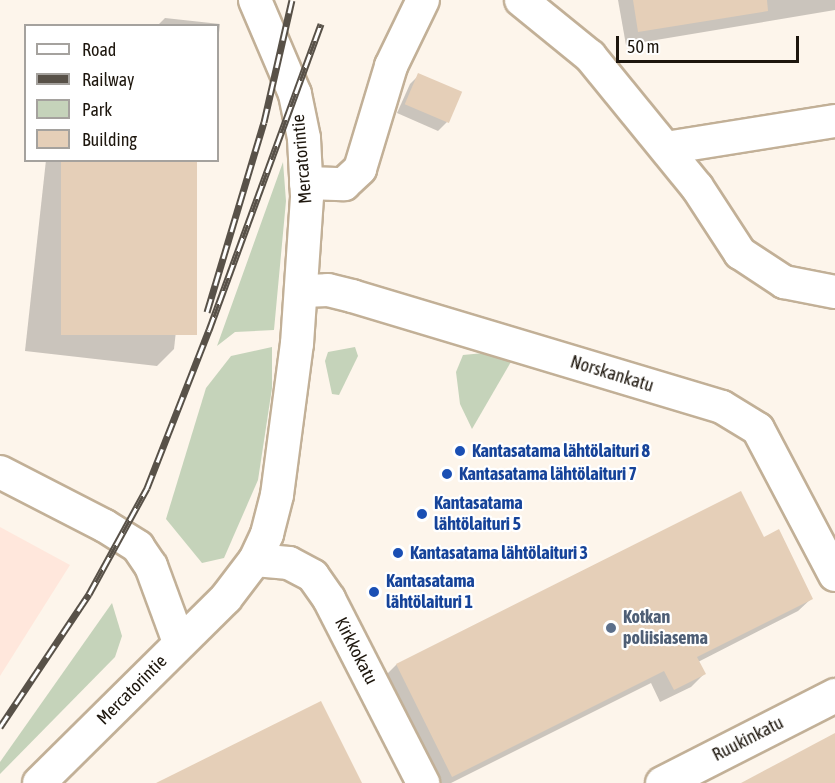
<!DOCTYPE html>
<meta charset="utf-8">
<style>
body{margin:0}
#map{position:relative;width:835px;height:783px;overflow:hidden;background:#fdf5eb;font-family:"Asap Condensed",sans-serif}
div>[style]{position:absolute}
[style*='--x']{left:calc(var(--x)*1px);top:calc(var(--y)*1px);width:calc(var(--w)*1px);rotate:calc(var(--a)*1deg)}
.education>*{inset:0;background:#ffe7dc}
.green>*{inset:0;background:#c5d3ba}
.shadow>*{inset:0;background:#0003}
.building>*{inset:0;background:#e5cfb8;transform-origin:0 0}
.roads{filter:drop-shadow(2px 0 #c2b097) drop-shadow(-2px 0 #c2b097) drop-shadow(0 2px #c2b097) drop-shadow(0 -2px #c2b097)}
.minor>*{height:32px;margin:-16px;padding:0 16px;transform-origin:16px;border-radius:16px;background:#fff}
.major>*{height:33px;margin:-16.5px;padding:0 16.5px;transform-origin:16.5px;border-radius:16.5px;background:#fff}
.rail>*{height:7px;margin-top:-3.5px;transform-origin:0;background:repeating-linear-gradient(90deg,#fff 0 14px,#585148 0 28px);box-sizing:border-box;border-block:2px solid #585148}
.dots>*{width:16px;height:16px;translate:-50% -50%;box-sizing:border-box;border:3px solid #fff;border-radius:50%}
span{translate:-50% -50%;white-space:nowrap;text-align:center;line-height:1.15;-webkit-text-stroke:4.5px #fff;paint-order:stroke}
.street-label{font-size:18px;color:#1d160d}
.transit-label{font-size:18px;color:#164399;font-weight:700}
.left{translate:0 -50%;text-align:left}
.service-label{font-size:18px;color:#4e5e75;font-weight:700}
.legend{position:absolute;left:24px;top:24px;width:195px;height:138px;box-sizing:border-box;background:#fff;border:2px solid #a5a29e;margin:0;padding:8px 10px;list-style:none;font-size:18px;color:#1d160d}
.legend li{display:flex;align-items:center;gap:12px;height:30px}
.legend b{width:30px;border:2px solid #a5a29e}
.scale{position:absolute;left:616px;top:36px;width:183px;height:27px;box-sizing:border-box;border:3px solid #1d160d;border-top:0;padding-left:8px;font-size:18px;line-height:21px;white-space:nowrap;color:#1d160d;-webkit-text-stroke:4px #fff;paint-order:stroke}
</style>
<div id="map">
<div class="education">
<i style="clip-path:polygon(0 527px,70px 565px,0 676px)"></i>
</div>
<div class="green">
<i style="clip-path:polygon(283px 162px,286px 201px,274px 330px,235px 332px,217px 346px)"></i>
<i style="clip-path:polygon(272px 347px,272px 388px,258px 480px,224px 558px,202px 563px,166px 519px,206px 388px,231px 356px)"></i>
<i style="clip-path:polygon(355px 347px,358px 356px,339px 395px,332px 394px,325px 361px,328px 352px)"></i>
<i style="clip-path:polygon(484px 353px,512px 360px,472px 429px,460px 404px,456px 372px,463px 355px)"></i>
<i style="clip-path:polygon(112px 603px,122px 636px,115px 657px,0 774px,0 762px)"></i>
</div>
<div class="shadow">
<i style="clip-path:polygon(618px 0,835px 0,835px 10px,626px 45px)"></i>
<i style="clip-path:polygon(165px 18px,220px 24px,218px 42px,218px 26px,140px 26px,159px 24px)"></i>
<i style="clip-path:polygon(419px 75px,447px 122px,438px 131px,397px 113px,410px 84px)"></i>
<i style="clip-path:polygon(46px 160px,195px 160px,174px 349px,157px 366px,25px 351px)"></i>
<i style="clip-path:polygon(740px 493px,763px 539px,812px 598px,798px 611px,698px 662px,704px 674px,691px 687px,660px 702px,651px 683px,451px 783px,436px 783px,383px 678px,396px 665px)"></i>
</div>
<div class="building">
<i style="clip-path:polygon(633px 0,767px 0,768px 11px,638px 32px)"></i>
<i style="left:418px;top:73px;width:48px;height:34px;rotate:23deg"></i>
<i style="left:61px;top:160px;width:136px;height:175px"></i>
<i style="clip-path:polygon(741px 491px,764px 537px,779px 529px,813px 599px,697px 657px,706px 674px,674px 690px,664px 671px,452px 777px,396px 664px)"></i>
<i style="clip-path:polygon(321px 701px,362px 783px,156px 783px)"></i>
<i style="clip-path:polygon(835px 733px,835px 783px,741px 783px)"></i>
</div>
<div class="roads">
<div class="minor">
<i style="--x:521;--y:0;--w:89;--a:39.1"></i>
<i style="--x:590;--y:56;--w:169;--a:50.8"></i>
<i style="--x:697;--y:187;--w:79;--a:56.9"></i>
<i style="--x:740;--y:253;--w:53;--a:33.4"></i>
<i style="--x:784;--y:282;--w:52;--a:11.1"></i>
<i style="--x:666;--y:148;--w:171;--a:-9.1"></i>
<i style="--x:306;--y:183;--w:38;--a:2"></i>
<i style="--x:344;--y:184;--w:22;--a:-43"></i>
<i style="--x:360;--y:169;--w:108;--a:-73.2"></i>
<i style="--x:391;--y:66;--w:73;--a:-64.1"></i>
<i style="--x:303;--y:291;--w:25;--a:-2"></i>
<i style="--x:328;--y:290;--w:25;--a:14"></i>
<i style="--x:352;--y:296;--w:386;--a:16.7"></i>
<i style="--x:722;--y:407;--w:42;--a:31.4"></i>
<i style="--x:758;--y:429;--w:165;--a:62.2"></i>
<i style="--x:0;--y:472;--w:118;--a:27.2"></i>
<i style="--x:105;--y:526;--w:39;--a:32"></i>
<i style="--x:138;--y:547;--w:23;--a:56"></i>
<i style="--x:151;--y:566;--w:81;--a:69.8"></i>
<i style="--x:255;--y:560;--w:34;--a:5"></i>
<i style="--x:289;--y:563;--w:27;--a:28"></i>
<i style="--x:313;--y:576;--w:28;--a:55"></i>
<i style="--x:329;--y:599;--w:207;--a:62.9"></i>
<i style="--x:39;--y:783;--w:263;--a:-44.7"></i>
<i style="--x:226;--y:598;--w:48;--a:-52.7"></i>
<i style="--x:255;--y:560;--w:29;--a:-65"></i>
<i style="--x:267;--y:534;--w:40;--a:-75.6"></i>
<i style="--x:277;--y:495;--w:152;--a:-82.5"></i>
<i style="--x:297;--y:344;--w:148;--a:-86.1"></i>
<i style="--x:307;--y:196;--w:58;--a:-93"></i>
<i style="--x:304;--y:138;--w:45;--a:-101.6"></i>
<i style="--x:295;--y:94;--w:102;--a:-113.1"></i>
</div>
<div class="major">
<i style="--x:662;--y:783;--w:194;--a:-27"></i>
</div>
</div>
<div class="rail">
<i style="--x:207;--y:312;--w:198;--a:-73.3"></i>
<i style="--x:264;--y:122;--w:125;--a:-77.1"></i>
<i style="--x:0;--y:727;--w:160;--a:-56.2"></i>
<i style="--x:89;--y:594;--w:121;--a:-61.3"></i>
<i style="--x:147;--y:488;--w:170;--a:-68.6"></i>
<i style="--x:209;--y:330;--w:326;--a:-69.9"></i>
</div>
<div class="dots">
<i style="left:460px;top:451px;background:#1a4fb4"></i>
<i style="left:447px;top:474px;background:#1a4fb4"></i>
<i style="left:422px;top:514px;background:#1a4fb4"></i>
<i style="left:398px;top:553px;background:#1a4fb4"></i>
<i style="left:374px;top:592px;background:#1a4fb4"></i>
<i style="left:611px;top:628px;background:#5c6f8a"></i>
</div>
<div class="street-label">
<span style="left:302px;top:159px;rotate:-95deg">Mercatorintie</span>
<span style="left:612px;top:374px;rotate:17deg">Norskankatu</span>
<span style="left:356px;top:651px;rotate:63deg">Kirkkokatu</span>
<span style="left:132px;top:690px;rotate:-45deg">Mercatorintie</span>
<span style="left:748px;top:739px;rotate:-27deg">Ruukinkatu</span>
</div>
<div class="transit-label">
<span class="left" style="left:472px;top:451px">Kantasatama lähtölaituri 8</span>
<span class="left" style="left:459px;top:474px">Kantasatama lähtölaituri 7</span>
<span class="left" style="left:434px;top:514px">Kantasatama<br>lähtölaituri 5</span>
<span class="left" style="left:410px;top:553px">Kantasatama lähtölaituri 3</span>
<span class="left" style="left:386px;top:592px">Kantasatama<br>lähtölaituri 1</span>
</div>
<div class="service-label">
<span class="left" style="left:623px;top:628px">Kotkan<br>poliisiasema</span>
</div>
<ul class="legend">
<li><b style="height:8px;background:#fff"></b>Road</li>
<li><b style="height:8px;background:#585148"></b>Railway</li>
<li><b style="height:16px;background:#c5d3ba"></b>Park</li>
<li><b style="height:16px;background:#e5cfb8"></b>Building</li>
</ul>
<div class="scale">50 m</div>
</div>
